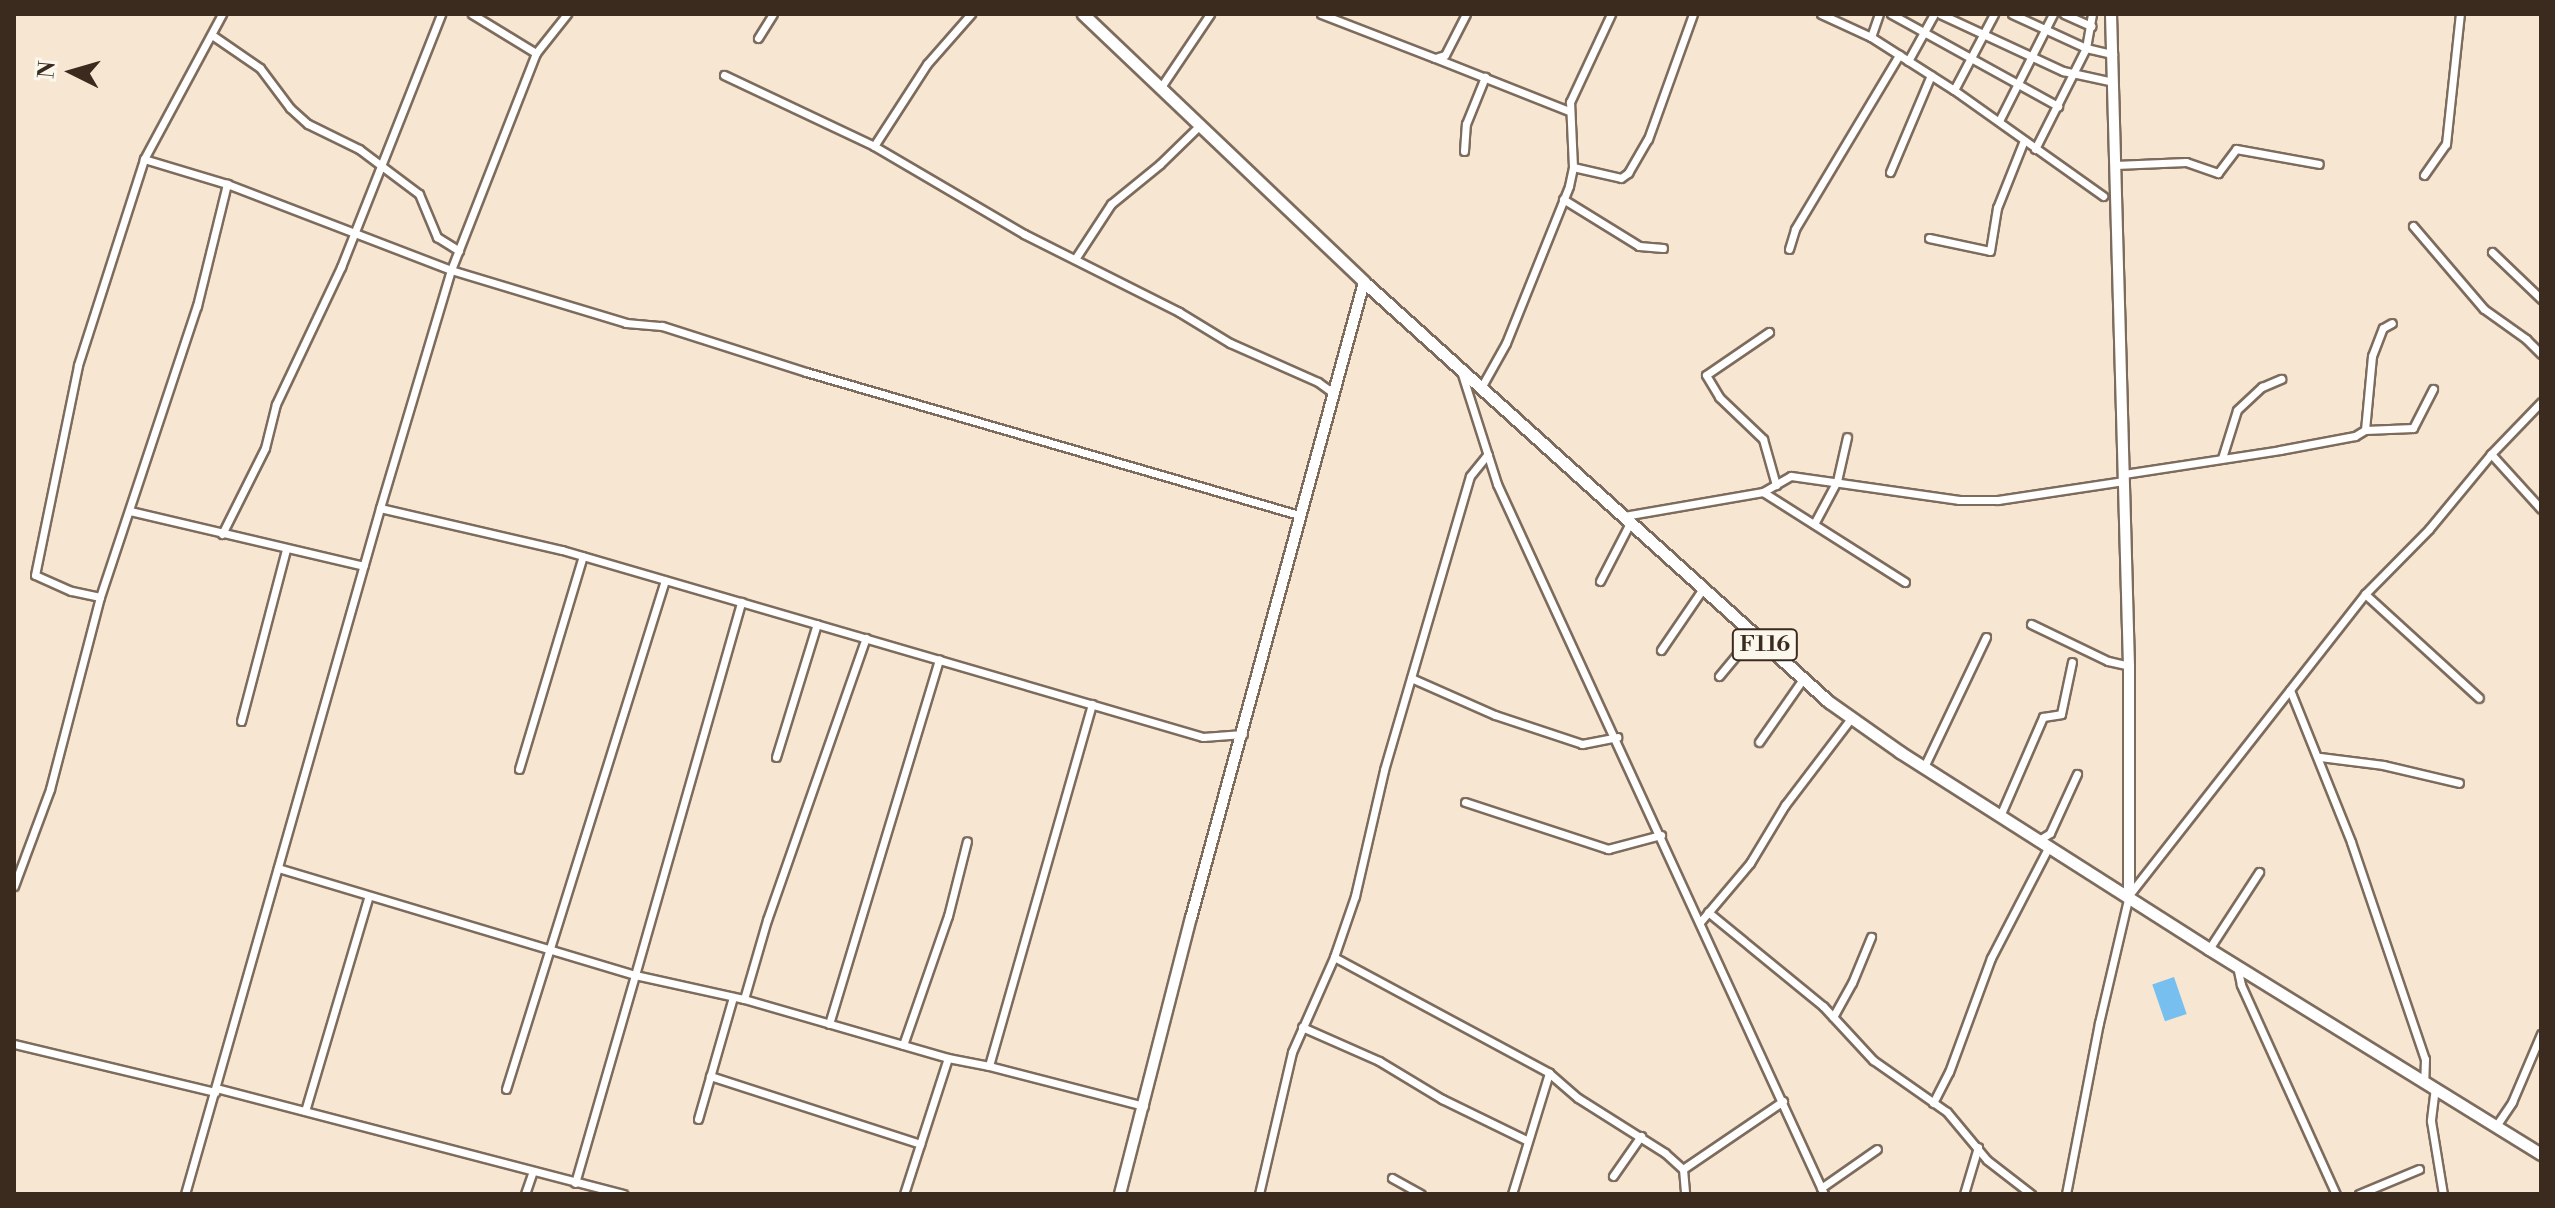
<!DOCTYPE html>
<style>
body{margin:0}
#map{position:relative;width:2555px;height:1208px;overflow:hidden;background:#f7e7d2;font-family:"Libre Bodoni",serif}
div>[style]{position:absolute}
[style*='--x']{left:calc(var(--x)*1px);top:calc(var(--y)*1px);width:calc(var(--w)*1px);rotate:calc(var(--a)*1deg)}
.water>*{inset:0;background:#77bfef;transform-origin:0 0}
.roads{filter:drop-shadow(2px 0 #7d6c5d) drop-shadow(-2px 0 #7d6c5d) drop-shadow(0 2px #7d6c5d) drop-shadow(0 -2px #7d6c5d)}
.street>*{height:7px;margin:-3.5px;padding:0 3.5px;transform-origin:3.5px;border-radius:3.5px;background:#fff}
.secondary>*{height:10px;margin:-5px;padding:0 5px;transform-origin:5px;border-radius:5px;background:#fff}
.primary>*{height:11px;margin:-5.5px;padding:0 5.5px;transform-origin:5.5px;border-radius:5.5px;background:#fff}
span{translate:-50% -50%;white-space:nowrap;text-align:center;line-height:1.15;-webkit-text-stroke:8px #fbf7ec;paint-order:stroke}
.shield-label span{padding:2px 6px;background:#fbf7ec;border:2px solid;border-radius:6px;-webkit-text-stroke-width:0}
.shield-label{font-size:22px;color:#3b2a1e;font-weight:700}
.frame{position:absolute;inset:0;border:16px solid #3b2a1e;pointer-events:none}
.north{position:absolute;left:32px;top:32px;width:80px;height:80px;-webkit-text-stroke:6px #fbf7ec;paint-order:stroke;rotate:275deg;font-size:22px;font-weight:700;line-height:32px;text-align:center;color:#3b2a1e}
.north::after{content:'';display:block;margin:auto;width:28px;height:36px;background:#3b2a1e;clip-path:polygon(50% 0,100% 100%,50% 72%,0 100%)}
</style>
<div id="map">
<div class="water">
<i style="left:2174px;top:977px;width:39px;height:23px;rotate:71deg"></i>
</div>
<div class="roads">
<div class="street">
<i style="--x:472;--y:14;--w:75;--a:31.4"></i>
<i style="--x:1321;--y:14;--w:122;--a:21.1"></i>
<i style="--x:1435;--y:58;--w:10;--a:-17"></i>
<i style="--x:1445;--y:55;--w:46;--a:-62.9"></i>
<i style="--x:1821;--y:14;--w:55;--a:24.7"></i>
<i style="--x:1871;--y:37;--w:98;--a:32.6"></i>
<i style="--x:1954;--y:90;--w:183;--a:35.4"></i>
<i style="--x:1891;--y:14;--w:191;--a:28.9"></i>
<i style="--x:1940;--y:14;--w:136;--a:24.9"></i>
<i style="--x:2063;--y:71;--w:51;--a:12.4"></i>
<i style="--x:2012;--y:14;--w:81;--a:24.7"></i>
<i style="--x:2086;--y:48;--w:28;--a:13"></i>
<i style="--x:2064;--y:14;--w:30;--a:24"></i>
<i style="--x:212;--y:35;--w:58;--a:34.5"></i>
<i style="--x:260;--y:68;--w:50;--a:53.1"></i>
<i style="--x:290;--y:108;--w:24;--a:42"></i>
<i style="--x:308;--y:124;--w:57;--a:26.1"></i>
<i style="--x:359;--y:149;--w:75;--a:36.9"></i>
<i style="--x:419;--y:194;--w:47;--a:67.3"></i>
<i style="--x:437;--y:237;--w:26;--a:32"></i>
<i style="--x:1871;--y:37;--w:24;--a:-71"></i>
<i style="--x:758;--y:38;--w:28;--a:-58"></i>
<i style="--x:1435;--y:58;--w:144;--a:21.6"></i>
<i style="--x:1908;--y:61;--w:54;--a:-61"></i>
<i style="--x:724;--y:75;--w:166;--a:25.3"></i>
<i style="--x:874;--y:146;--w:174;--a:30.4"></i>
<i style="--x:1024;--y:234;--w:174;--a:26.7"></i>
<i style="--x:1179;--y:312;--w:60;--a:31.3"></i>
<i style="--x:1230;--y:343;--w:96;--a:23.9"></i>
<i style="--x:1318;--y:382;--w:19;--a:36"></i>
<i style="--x:1161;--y:87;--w:88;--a:-56.1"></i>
<i style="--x:1954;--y:90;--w:86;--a:-62.2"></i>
<i style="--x:1999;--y:121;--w:120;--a:-63.2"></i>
<i style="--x:874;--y:146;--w:98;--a:-57.1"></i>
<i style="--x:927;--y:64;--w:67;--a:-48.7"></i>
<i style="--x:2035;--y:149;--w:113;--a:-63.2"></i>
<i style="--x:2086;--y:48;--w:35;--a:-80"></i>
<i style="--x:1464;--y:151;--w:27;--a:-86"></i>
<i style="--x:1466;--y:124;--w:51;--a:-68"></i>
<i style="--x:144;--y:159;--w:87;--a:16.8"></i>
<i style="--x:227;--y:184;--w:240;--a:21"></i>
<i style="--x:451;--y:270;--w:183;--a:16.8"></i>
<i style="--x:626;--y:323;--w:36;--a:5"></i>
<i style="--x:662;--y:326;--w:151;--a:17.7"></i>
<i style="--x:806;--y:372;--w:513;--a:16.18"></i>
<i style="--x:2115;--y:165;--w:71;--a:-2.4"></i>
<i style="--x:2186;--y:162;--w:34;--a:19"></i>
<i style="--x:2218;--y:173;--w:30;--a:-53"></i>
<i style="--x:2236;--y:149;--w:84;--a:10.2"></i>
<i style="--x:1573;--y:167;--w:49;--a:12.9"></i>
<i style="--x:1621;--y:178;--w:9;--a:-36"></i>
<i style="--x:1628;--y:173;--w:39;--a:-60"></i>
<i style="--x:1648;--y:139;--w:133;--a:-70.2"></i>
<i style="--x:1890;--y:172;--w:105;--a:-67.1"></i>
<i style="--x:2424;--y:175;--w:38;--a:-55"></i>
<i style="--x:2446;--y:144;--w:131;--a:-83.9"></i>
<i style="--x:1563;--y:199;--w:89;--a:31.7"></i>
<i style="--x:1639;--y:246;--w:24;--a:5"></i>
<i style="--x:2413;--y:226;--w:109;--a:49.5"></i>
<i style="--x:2484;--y:309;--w:52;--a:35.5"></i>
<i style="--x:2526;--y:339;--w:21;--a:45"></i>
<i style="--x:1929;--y:238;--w:62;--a:12"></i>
<i style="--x:1990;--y:251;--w:44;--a:-80.8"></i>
<i style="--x:1997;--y:208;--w:73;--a:-68.3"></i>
<i style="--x:1789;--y:249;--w:21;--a:-73"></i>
<i style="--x:1795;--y:229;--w:203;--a:-59.1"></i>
<i style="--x:2492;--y:252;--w:68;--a:43.8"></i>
<i style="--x:1075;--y:259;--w:66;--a:-56.8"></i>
<i style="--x:1111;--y:204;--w:63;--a:-39.2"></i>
<i style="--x:1160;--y:164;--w:56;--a:-44.3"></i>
<i style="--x:1769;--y:332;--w:76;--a:145.7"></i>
<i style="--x:1706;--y:375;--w:26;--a:59"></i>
<i style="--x:1719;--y:397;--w:61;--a:43.7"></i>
<i style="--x:1763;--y:439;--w:48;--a:74.2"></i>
<i style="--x:1461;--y:371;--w:119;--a:72.3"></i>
<i style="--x:1497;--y:484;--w:782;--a:65.27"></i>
<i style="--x:1482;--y:386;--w:49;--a:-60.8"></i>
<i style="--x:1506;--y:343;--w:169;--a:-68.1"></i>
<i style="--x:1569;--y:186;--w:19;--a:-78"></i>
<i style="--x:1573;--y:167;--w:65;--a:-92.6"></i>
<i style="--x:1570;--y:102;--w:97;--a:-65"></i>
<i style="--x:2365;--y:430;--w:74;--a:-84.6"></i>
<i style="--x:2372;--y:356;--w:30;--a:-69"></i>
<i style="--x:2383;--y:328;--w:10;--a:-29"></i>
<i style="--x:2491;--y:454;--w:74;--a:47.7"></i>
<i style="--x:2222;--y:458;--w:50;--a:-72.6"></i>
<i style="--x:2237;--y:410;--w:34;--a:-43"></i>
<i style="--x:2262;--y:387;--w:21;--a:-23"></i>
<i style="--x:2124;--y:474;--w:158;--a:-8.7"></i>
<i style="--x:2280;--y:450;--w:76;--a:-10.6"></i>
<i style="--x:2355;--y:436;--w:12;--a:-31"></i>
<i style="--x:2365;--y:430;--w:48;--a:-2.4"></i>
<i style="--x:2413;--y:428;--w:44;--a:-62.9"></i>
<i style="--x:1763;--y:492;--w:168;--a:32.4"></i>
<i style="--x:380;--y:508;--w:187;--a:13"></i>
<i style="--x:562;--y:550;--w:668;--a:16.26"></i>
<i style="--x:1203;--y:737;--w:40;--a:-4.3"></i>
<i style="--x:130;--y:511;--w:240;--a:13.2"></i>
<i style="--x:1624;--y:516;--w:141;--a:-9.8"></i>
<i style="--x:1763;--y:492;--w:32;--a:-30"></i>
<i style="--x:1791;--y:476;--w:170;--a:8.1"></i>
<i style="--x:1959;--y:500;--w:39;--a:0"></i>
<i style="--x:1998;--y:500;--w:127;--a:-8.6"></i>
<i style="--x:1814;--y:524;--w:49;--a:-61.9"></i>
<i style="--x:1837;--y:481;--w:45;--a:-77.2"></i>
<i style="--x:222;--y:534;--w:96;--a:-63.4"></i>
<i style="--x:265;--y:448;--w:45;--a:-76"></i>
<i style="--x:276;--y:404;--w:152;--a:-64.6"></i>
<i style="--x:341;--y:267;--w:272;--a:-68.4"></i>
<i style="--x:1600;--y:581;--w:65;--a:-62.7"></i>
<i style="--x:2365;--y:594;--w:154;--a:42.4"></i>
<i style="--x:100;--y:597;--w:307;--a:-71.6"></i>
<i style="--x:197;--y:306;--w:126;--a:-76.2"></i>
<i style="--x:2031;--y:624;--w:85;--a:25.7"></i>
<i style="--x:2108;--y:661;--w:22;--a:13"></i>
<i style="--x:1661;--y:650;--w:73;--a:-55.7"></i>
<i style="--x:1719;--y:676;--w:53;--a:-50.3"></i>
<i style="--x:1411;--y:678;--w:92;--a:23.8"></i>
<i style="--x:1495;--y:715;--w:92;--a:18.4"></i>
<i style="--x:1582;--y:744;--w:36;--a:-11"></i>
<i style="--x:2290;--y:690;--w:164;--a:68.1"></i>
<i style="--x:2351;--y:842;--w:229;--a:71.2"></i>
<i style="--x:2425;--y:1059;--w:23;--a:92"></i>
<i style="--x:1092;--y:704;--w:376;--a:105.9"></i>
<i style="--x:989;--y:1066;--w:160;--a:14.5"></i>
<i style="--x:241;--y:721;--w:177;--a:-75.3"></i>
<i style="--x:1759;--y:742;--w:77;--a:-55.1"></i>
<i style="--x:776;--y:757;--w:139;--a:-72.9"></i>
<i style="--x:2320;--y:757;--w:64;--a:7.2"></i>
<i style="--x:2383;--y:765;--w:78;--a:13.3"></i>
<i style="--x:1924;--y:767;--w:144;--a:-64.5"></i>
<i style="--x:519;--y:769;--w:222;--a:-73.3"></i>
<i style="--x:1465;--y:802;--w:151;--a:18.2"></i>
<i style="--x:1608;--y:849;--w:55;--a:-14.8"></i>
<i style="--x:2000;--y:816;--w:108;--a:-66.5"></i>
<i style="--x:2043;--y:717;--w:18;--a:-9"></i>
<i style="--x:2061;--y:714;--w:53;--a:-78.1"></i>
<i style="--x:2039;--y:840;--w:13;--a:-32"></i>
<i style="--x:2050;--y:833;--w:65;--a:-65.4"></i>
<i style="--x:278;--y:868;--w:373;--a:16.7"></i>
<i style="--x:635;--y:975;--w:388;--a:-74.1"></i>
<i style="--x:14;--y:886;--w:103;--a:-69.6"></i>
<i style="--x:50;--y:789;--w:198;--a:-75.4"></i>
<i style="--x:100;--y:597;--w:30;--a:-168"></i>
<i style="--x:71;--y:591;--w:39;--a:-156"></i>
<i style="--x:35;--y:575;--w:214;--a:-78.4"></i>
<i style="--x:78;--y:365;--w:216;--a:-72.2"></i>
<i style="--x:144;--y:159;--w:165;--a:-61.7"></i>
<i style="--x:1708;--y:912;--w:149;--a:39.3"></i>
<i style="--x:1823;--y:1006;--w:74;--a:47.2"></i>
<i style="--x:1873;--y:1060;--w:90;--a:35.1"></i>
<i style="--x:1947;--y:1112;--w:62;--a:50.2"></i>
<i style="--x:1987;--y:1160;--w:56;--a:37.7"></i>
<i style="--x:1701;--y:921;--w:76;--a:-49.8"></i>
<i style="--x:1750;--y:863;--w:68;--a:-58.9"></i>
<i style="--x:1785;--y:805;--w:111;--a:-52.7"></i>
<i style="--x:2209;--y:949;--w:92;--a:-57"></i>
<i style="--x:1334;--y:957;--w:244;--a:28.3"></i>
<i style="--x:1549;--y:1073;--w:38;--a:41"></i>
<i style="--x:1578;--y:1098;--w:103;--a:32.3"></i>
<i style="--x:1665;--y:1153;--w:24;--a:42"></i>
<i style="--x:1683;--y:1169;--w:25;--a:85"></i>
<i style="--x:2237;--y:966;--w:19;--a:78"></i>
<i style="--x:2241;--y:985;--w:230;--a:65.6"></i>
<i style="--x:744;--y:999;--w:82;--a:-73.8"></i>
<i style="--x:767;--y:920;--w:299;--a:-70.7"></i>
<i style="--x:1833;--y:1017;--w:39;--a:-61"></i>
<i style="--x:1852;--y:983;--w:50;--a:-67.6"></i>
<i style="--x:829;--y:1024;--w:381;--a:-73.2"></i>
<i style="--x:1302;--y:1027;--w:84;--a:23.8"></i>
<i style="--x:1379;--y:1061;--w:74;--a:31.1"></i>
<i style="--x:1442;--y:1099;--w:93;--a:26"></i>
<i style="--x:14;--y:1044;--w:207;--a:13.4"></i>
<i style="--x:903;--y:1045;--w:137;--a:-70.8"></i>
<i style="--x:948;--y:916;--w:77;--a:-75.8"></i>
<i style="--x:710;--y:1076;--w:221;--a:17.9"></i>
<i style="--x:2435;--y:1087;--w:34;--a:97"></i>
<i style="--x:2431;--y:1121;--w:74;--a:80.7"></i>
<i style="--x:216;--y:1088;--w:421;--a:14.6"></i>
<i style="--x:506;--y:1089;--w:533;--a:-72.65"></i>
<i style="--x:1933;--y:1103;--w:35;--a:-63"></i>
<i style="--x:1949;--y:1072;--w:121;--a:-69.8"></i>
<i style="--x:1991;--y:958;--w:126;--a:-62.6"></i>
<i style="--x:305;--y:1111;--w:222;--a:-73.5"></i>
<i style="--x:698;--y:1119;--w:127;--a:-74"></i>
<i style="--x:2496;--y:1126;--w:29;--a:-56"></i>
<i style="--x:2512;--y:1102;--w:74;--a:-66.9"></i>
<i style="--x:1683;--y:1169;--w:121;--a:-34.2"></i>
<i style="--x:1613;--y:1176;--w:49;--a:-55"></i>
<i style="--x:1392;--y:1178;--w:33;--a:29"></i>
<i style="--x:575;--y:1183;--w:216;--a:-73.9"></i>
<i style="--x:635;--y:975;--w:112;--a:12.4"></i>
<i style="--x:744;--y:999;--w:212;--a:16.1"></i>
<i style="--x:948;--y:1058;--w:42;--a:11"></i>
<i style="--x:1821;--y:1188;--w:68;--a:-34.9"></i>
<i style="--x:185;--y:1194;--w:713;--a:-74.13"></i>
<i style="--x:380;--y:508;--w:248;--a:-73.4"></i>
<i style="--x:451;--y:270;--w:233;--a:-68.6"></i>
<i style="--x:536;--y:53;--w:50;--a:-51.5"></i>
<i style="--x:525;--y:1194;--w:24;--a:-71"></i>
<i style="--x:904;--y:1194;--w:143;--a:-72.1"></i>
<i style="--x:1259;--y:1194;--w:146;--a:-76.9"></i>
<i style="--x:1292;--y:1052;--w:104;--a:-66.1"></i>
<i style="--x:1334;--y:957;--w:65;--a:-71"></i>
<i style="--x:1355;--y:896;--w:129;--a:-77"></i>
<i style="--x:1384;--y:770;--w:306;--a:-73.7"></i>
<i style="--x:1470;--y:476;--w:28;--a:-51"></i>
<i style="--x:1512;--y:1194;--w:127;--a:-73"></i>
<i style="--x:1964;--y:1194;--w:49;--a:-73.4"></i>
<i style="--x:2066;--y:1194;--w:174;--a:-79.1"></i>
<i style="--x:2099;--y:1023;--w:131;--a:-76.8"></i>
<i style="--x:2129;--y:895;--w:382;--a:-51.9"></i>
<i style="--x:2365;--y:594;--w:91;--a:-45.4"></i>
<i style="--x:2429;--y:529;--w:97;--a:-50.4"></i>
<i style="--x:2491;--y:454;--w:72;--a:-46.1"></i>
<i style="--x:2359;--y:1194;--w:65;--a:-22.6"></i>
</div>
<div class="secondary">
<i style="--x:2111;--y:14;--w:652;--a:88.42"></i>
<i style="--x:2129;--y:666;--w:229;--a:90"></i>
<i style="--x:1120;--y:1194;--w:285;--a:-75.6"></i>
<i style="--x:1191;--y:918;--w:659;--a:-74.78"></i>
</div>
<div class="primary">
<i style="--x:1083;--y:14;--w:388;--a:43.6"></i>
<i style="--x:1364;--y:282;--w:627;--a:42.09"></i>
<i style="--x:1829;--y:702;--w:87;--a:35.2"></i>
<i style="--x:1900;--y:752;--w:366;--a:32.5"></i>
<i style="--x:2209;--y:949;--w:390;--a:31.7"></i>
</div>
</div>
<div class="shield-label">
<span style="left:1765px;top:645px">F116</span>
</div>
<div class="frame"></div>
<div class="north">N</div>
</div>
